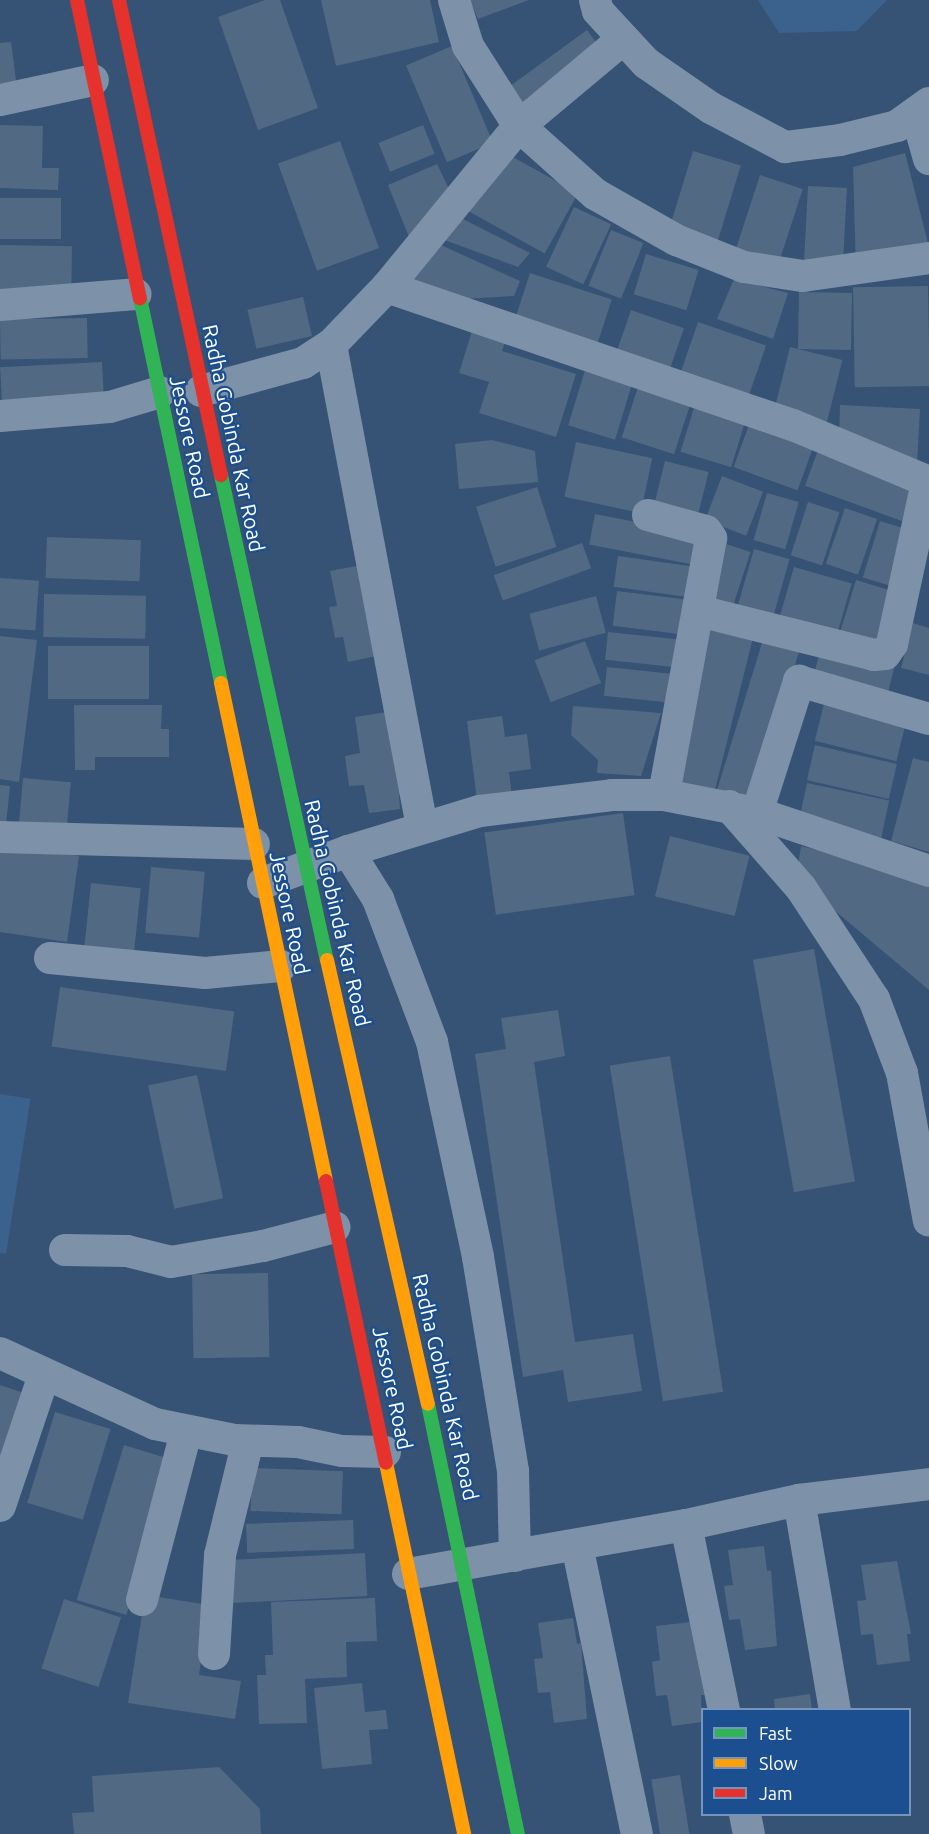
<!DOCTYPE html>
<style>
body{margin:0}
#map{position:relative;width:929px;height:1834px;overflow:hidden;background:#365274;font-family:Ubuntu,sans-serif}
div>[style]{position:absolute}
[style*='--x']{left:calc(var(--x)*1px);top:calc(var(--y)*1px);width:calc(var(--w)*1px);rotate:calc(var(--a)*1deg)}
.water>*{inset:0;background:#3b618d;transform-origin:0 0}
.building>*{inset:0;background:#526984;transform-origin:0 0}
.street>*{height:32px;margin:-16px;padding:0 16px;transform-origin:16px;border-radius:16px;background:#7d92a8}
.fast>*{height:14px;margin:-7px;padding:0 7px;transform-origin:7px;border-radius:7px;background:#30b455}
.slow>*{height:14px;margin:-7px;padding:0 7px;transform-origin:7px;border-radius:7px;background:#ff9f0a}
.jam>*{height:14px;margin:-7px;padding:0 7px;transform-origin:7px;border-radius:7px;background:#e5322d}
span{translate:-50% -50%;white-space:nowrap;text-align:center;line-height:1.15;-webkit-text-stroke:4.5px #1b4f8f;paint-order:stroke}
.street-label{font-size:21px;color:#fff}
.legend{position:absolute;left:701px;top:1708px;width:210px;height:108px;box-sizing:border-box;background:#1b4f8f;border:2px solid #7695bc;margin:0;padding:8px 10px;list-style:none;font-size:18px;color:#fff}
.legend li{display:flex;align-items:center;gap:12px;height:30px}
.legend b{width:30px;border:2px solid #7695bc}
</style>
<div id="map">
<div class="water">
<i style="clip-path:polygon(758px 0,887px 0,857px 31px,779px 33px)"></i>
<i style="left:0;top:1094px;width:31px;height:157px;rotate:9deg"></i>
</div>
<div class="building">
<i style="clip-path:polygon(265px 0,280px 0,318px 108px,258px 130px,218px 17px)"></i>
<i style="clip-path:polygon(321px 0,430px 0,439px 42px,336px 66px)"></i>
<i style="clip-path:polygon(470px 0,529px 0,478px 19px)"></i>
<i style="left:587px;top:30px;width:26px;height:100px;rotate:54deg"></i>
<i style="clip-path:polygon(11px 42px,17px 88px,0 90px,0 43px)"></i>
<i style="left:452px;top:46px;width:105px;height:50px;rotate:67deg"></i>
<i style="clip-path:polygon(0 125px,43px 126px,42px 168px,59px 168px,58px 190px,0 188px)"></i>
<i style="left:423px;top:125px;width:31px;height:48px;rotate:68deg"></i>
<i style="left:340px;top:141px;width:114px;height:66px;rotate:70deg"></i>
<i style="left:502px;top:151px;width:87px;height:69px;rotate:29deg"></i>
<i style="left:693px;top:151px;width:50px;height:86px;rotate:17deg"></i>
<i style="clip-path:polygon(905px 153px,929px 247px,856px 268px,853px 167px)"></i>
<i style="clip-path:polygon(437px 164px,451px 193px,409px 237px,388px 185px)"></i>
<i style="left:760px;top:175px;width:45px;height:85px;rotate:18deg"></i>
<i style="left:808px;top:186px;width:39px;height:78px;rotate:3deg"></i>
<i style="left:0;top:198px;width:61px;height:41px"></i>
<i style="left:574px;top:207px;width:41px;height:66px;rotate:25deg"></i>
<i style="clip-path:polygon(451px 213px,530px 253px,518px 267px,439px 238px)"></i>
<i style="left:611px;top:230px;width:35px;height:60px;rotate:22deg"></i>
<i style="clip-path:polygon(432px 241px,520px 281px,514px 296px,447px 300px,412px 284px)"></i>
<i style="left:0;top:245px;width:72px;height:49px;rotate:1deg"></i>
<i style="left:646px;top:254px;width:55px;height:42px;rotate:17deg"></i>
<i style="left:530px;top:273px;width:86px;height:51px;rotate:18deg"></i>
<i style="clip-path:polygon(734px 279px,788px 293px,773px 339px,717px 319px)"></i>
<i style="left:928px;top:286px;width:100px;height:75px;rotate:89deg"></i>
<i style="left:799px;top:292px;width:53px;height:57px;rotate:1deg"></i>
<i style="left:303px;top:297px;width:40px;height:57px;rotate:77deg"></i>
<i style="left:631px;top:310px;width:56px;height:49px;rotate:19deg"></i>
<i style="left:87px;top:318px;width:40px;height:87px;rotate:89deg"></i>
<i style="left:698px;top:322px;width:72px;height:57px;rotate:19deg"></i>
<i style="clip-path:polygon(472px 331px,505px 342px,502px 351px,576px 374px,556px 437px,479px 413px,489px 382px,459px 373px)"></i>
<i style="left:790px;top:347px;width:54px;height:66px;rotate:14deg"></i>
<i style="left:102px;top:362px;width:39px;height:102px;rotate:87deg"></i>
<i style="left:586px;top:367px;width:49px;height:61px;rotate:17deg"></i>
<i style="left:639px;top:384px;width:55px;height:56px;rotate:18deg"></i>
<i style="left:696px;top:401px;width:53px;height:53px;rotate:17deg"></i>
<i style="clip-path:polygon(840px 405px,920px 409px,917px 465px,839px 438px)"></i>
<i style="left:750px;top:422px;width:68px;height:48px;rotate:20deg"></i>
<i style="clip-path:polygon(492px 440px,535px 451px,538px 482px,459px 489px,455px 444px)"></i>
<i style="left:576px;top:442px;width:78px;height:56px;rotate:12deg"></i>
<i style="left:818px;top:450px;width:103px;height:38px;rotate:20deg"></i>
<i style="left:665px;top:461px;width:45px;height:53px;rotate:14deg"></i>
<i style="left:722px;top:476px;width:44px;height:47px;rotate:21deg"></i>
<i style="left:537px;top:487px;width:63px;height:64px;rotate:72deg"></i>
<i style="left:767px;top:493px;width:33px;height:49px;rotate:16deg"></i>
<i style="left:808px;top:502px;width:33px;height:56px;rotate:18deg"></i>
<i style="left:845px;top:508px;width:34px;height:59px;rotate:19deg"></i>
<i style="left:595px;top:514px;width:103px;height:31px;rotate:11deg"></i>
<i style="left:880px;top:521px;width:34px;height:59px;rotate:17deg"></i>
<i style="left:47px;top:537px;width:94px;height:41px;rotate:2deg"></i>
<i style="left:582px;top:543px;width:27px;height:94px;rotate:70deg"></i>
<i style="left:723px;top:543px;width:29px;height:57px;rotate:18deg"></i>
<i style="left:754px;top:549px;width:37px;height:59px;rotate:16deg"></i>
<i style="left:618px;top:556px;width:74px;height:31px;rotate:8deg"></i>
<i style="clip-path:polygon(362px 565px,381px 655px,348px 662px,343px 637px,335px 638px,329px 607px,337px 606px,330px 571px)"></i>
<i style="left:794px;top:567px;width:60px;height:52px;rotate:16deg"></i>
<i style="left:0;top:578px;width:39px;height:50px;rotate:4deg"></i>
<i style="left:856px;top:580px;width:41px;height:56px;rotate:17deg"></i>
<i style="left:617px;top:591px;width:73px;height:35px;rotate:7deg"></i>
<i style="left:44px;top:594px;width:102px;height:43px;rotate:1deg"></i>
<i style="left:596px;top:596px;width:38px;height:69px;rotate:75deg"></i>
<i style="left:711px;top:620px;width:45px;height:165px;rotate:14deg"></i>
<i style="clip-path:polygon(913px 623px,929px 628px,929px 675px,901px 668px)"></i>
<i style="left:608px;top:632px;width:76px;height:28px;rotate:6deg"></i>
<i style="left:765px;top:633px;width:38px;height:167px;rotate:17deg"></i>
<i style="clip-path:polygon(0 636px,37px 640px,19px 782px,0 779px)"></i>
<i style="left:585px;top:641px;width:45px;height:54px;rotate:69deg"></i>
<i style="left:149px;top:646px;width:53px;height:101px;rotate:90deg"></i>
<i style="left:821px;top:647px;width:76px;height:33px;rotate:14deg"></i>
<i style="left:607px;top:667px;width:72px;height:29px;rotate:6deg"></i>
<i style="left:824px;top:704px;width:84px;height:38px;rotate:14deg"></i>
<i style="clip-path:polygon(74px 705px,162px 705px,161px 729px,169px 729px,169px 757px,95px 757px,95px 770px,75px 770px)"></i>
<i style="clip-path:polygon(573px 706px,661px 713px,641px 776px,597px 773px,598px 760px,571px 735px)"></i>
<i style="clip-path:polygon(387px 712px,408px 795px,399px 795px,400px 809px,369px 813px,364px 785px,349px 786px,345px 756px,360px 753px,355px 717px)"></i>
<i style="clip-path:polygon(502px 716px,505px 737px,527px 734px,531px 769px,509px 772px,512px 797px,477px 801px,467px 721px)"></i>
<i style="left:815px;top:745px;width:84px;height:36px;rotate:13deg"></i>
<i style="clip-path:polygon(913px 758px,929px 762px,929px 852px,891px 841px)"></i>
<i style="left:23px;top:778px;width:48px;height:54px;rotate:5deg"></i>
<i style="left:807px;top:783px;width:84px;height:42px;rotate:12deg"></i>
<i style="clip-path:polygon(0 785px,10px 786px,5px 835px,0 835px)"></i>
<i style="left:623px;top:813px;width:83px;height:140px;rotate:82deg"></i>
<i style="left:670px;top:836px;width:82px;height:62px;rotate:14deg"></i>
<i style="clip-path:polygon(0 844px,79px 856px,67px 942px,0 932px)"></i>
<i style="clip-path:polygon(801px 846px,929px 877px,929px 990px,796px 878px)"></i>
<i style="left:151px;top:867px;width:54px;height:66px;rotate:5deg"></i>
<i style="left:91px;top:883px;width:50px;height:67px;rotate:6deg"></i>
<i style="left:814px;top:949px;width:236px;height:62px;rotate:80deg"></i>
<i style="left:60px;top:987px;width:176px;height:60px;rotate:8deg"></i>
<i style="clip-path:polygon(558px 1010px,565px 1056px,534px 1062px,575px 1342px,633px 1334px,642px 1391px,568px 1402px,563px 1370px,523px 1377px,475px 1054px,506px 1049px,501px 1018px)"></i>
<i style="left:670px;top:1056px;width:340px;height:61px;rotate:81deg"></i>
<i style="left:197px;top:1075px;width:126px;height:50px;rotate:78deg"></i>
<i style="left:268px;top:1273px;width:84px;height:76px;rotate:89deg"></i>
<i style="clip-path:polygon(0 1385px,33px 1396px,0 1479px)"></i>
<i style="left:55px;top:1412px;width:58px;height:95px;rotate:17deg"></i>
<i style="left:124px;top:1445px;width:52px;height:162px;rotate:17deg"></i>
<i style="left:252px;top:1468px;width:91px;height:43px;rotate:2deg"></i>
<i style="left:353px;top:1520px;width:29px;height:107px;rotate:88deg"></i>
<i style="clip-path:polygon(764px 1546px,767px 1571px,771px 1570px,777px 1646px,745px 1650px,740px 1619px,729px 1620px,724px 1586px,733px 1585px,728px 1550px)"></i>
<i style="left:365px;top:1553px;width:43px;height:136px;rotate:87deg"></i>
<i style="clip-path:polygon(897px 1561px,911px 1634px,907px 1634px,910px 1661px,877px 1665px,873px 1634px,861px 1635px,857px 1601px,866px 1600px,861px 1565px)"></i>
<i style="clip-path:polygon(145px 1595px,209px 1605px,199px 1675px,241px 1681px,235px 1719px,128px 1703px)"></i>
<i style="clip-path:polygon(375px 1598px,377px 1641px,346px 1642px,347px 1677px,305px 1679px,307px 1723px,259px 1724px,257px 1675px,266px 1675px,265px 1655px,273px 1655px,271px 1602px)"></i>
<i style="left:64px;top:1599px;width:60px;height:73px;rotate:18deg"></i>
<i style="clip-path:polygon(573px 1618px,577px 1644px,581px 1643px,587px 1719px,554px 1723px,550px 1692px,538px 1693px,534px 1659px,543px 1658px,538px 1623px)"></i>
<i style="clip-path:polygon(691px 1622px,705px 1695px,701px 1695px,702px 1722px,672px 1726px,667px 1695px,656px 1696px,652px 1662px,660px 1660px,656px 1626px)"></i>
<i style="clip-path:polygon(362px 1683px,365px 1712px,386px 1710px,388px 1729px,369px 1730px,372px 1764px,322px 1769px,314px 1688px)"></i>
<i style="clip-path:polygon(810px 1694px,812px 1710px,775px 1710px,774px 1699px)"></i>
<i style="clip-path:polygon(219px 1767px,260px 1809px,261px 1834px,74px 1834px,72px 1813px,94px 1812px,92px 1776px)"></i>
<i style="left:680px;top:1775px;width:60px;height:29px;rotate:81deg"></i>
</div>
<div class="street">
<i style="--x:454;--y:0;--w:48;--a:73.1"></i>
<i style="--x:468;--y:46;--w:95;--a:57.5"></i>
<i style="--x:519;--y:126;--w:102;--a:41.8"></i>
<i style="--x:595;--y:194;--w:93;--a:29.6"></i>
<i style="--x:676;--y:240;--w:73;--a:21.7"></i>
<i style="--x:744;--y:267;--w:60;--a:8.7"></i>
<i style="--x:803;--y:276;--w:127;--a:-8.1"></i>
<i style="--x:595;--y:0;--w:11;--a:75"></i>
<i style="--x:598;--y:11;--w:71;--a:47.3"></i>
<i style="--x:646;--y:63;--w:79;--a:34.7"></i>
<i style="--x:711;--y:108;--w:84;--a:27.8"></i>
<i style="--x:785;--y:147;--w:55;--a:-7.3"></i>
<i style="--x:840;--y:140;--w:59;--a:-13.8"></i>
<i style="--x:897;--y:126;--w:39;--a:-36"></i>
<i style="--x:0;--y:100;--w:95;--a:-12.1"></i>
<i style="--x:916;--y:113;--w:48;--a:74.2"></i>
<i style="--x:387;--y:287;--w:429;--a:18.8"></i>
<i style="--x:793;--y:425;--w:147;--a:22.7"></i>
<i style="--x:0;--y:305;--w:136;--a:-4.6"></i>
<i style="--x:331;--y:345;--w:491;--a:79.3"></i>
<i style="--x:201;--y:391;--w:106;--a:-15.4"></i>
<i style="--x:303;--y:363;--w:33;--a:-33"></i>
<i style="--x:331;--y:345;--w:81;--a:-46"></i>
<i style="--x:387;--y:287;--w:208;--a:-50.7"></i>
<i style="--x:519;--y:126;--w:136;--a:-39.9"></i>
<i style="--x:0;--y:416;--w:110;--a:-4.7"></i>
<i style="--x:110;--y:407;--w:52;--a:-16.7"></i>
<i style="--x:648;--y:515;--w:60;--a:15.4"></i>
<i style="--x:706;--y:531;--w:9;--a:54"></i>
<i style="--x:711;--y:538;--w:261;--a:100.4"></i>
<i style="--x:699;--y:611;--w:180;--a:14.1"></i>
<i style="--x:874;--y:655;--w:11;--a:-5"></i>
<i style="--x:885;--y:654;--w:12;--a:-55"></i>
<i style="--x:892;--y:644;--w:166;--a:-77.8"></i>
<i style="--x:729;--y:806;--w:109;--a:48.7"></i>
<i style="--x:801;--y:888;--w:133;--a:56.7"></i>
<i style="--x:874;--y:999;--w:79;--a:69.3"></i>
<i style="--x:902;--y:1073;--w:150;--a:79.7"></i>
<i style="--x:757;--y:813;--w:139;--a:-72.3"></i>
<i style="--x:799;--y:681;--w:135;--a:16.3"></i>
<i style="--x:0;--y:837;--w:254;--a:1.6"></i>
<i style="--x:348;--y:851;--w:57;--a:58"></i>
<i style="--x:378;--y:899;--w:153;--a:69.3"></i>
<i style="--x:432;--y:1042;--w:220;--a:77.9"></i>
<i style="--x:478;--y:1257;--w:217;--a:80.7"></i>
<i style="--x:513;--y:1471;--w:85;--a:88.7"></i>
<i style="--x:263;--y:883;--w:91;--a:-20.6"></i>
<i style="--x:348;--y:851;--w:138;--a:-16.9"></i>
<i style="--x:480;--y:811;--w:133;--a:-6.9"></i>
<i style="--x:612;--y:795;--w:52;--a:0"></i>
<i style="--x:664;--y:795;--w:95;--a:11"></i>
<i style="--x:757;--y:813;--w:182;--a:18.6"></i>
<i style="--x:50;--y:958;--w:156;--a:5.5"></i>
<i style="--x:205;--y:973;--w:76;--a:-5.3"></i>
<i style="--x:65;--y:1250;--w:62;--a:0.9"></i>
<i style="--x:127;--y:1251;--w:45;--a:14"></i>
<i style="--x:171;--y:1262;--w:93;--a:-9.9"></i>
<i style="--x:263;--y:1246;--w:74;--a:-14.8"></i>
<i style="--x:0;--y:1353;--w:170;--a:24.6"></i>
<i style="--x:155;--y:1424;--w:81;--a:11.4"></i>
<i style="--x:234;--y:1440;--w:64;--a:1.8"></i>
<i style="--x:298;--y:1442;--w:45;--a:11.6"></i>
<i style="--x:342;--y:1451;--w:43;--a:1.3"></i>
<i style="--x:799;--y:1500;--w:213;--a:80.3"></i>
<i style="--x:0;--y:1506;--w:138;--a:-71.4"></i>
<i style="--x:686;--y:1525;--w:189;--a:78.4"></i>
<i style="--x:577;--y:1545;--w:295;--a:78.3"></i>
<i style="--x:408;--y:1574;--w:282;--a:-10"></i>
<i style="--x:686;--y:1525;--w:116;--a:-12.5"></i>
<i style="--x:799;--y:1500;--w:131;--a:-7"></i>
<i style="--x:142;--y:1600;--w:174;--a:-75.3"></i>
<i style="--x:214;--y:1654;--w:99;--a:-86.5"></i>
<i style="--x:220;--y:1555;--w:117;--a:-76.2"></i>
<i style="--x:745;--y:1814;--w:20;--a:79"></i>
</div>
<div class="fast">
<i style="--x:140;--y:298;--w:393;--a:78.1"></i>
<i style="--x:221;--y:475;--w:496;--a:77.7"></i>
<i style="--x:428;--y:1404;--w:439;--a:78.2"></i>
</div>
<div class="slow">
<i style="--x:221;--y:683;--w:509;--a:78.09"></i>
<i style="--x:327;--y:960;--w:455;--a:77.2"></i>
<i style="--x:386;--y:1463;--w:379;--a:78.1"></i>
</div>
<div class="jam">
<i style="--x:77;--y:0;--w:305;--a:78.1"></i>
<i style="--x:119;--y:0;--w:486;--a:77.9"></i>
<i style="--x:326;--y:1181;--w:288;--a:78"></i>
</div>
<div class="street-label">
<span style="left:190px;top:437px;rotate:78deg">Jessore Road</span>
<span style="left:234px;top:438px;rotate:78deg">Radha Gobinda Kar Road</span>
<span style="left:290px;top:913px;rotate:78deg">Jessore Road</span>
<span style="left:338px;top:913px;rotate:77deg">Radha Gobinda Kar Road</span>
<span style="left:446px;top:1387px;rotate:77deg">Radha Gobinda Kar Road</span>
<span style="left:393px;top:1388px;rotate:78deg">Jessore Road</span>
</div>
<ul class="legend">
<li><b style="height:8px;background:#30b455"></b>Fast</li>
<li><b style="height:8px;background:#ff9f0a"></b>Slow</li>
<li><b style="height:8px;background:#e5322d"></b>Jam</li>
</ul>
</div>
